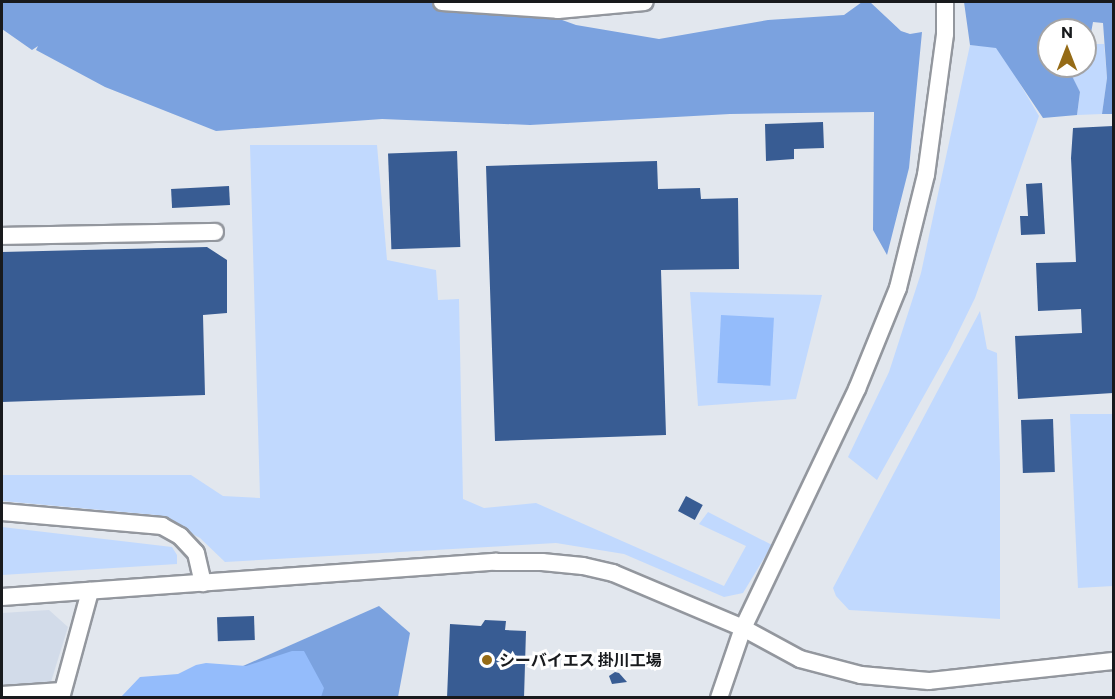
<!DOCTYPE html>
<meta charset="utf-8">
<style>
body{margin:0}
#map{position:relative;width:1115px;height:699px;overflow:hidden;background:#e2e7ee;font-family:Commissioner,"Noto Sans JP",sans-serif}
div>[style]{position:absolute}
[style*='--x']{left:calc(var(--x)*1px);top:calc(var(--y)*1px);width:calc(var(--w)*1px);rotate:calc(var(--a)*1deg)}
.built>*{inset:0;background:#d2dbe9}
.green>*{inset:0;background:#c1d9fe}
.forest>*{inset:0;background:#7ba2df}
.water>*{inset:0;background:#94bcfb;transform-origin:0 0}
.building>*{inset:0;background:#385c93;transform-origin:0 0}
.roads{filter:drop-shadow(2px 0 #93979e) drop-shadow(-2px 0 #93979e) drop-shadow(0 2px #93979e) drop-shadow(0 -2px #93979e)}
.minor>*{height:16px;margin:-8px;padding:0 8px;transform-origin:8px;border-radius:8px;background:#fff}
.dots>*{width:16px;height:16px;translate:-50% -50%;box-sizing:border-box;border:3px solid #fff;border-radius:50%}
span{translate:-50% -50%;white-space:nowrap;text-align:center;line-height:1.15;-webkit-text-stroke:6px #fff;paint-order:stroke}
.poi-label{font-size:16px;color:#181a1d;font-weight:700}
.left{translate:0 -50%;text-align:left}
.frame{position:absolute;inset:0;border:3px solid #181a1d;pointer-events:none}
.north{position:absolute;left:1037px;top:18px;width:60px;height:60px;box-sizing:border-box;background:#fff;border:2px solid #a3a3a5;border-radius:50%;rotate:0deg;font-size:16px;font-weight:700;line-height:24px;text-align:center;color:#181a1d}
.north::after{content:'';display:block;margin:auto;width:21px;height:27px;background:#956b16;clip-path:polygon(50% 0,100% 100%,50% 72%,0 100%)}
</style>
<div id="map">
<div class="built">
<i style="clip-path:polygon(49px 610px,68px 627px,50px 685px,2px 688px,2px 613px)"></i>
</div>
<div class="green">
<i style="clip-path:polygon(1089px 44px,1104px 44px,1107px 78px,1102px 114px,1077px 115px,1080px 92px,1067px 67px,1085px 66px,1085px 48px)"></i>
<i style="clip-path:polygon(970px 45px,998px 47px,1039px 116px,975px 298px,950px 349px,877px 480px,848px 457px,889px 372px,921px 273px)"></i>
<i style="clip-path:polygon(250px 145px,377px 145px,387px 260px,436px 270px,438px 300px,459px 299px,463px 499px,484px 508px,536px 503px,724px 586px,746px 546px,699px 524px,708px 512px,772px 545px,743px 593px,724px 597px,624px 554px,556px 543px,225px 562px,200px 538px,156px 515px,2px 501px,2px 475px,191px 475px,223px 496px,260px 498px)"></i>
<i style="clip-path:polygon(690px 292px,822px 295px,796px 399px,698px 406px)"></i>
<i style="clip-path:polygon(980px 311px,987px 349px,997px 353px,1000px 464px,1000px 619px,849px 610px,836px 596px,833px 588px)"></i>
<i style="clip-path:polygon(1070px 414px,1113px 414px,1113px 586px,1078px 588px)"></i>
<i style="clip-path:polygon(2px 527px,172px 547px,177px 555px,177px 564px,2px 575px)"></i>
</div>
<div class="forest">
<i style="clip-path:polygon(2px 2px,442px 2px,540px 12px,576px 25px,659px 39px,768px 20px,844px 15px,862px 2px,870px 2px,901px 31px,910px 34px,922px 32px,909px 168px,887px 255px,873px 230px,874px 112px,730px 114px,530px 125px,382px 119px,216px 131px,105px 87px,36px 50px,38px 46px,32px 50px,2px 29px)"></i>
<i style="clip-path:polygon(964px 2px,1113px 2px,1113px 114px,1102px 114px,1107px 78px,1103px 23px,1093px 22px,1089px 44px,1085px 48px,1085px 30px,1049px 30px,1049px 66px,1067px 66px,1080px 92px,1077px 115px,1043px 118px,996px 48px,970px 45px)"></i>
<i style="clip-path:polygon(379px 606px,410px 633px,398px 697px,198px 698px,209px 681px)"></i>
</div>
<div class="water">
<i style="left:721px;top:315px;width:53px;height:68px;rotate:3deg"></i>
<i style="clip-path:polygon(292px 651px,304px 651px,324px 688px,321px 697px,121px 697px,140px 677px,178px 674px,196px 665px,206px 663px,246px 666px)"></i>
</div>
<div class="building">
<i style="clip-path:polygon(823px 122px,824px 148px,794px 149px,794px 159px,766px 161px,765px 124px)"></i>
<i style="clip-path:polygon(1113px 126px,1113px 393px,1018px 399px,1015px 336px,1082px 333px,1081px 309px,1038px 311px,1036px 263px,1076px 262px,1071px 158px,1073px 128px)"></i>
<i style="left:457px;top:151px;width:96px;height:69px;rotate:88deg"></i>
<i style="clip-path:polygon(657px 161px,658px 189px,700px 188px,701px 199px,738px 198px,739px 269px,661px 270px,666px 435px,495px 441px,486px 166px)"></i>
<i style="clip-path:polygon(1042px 183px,1045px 234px,1021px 235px,1020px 216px,1028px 216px,1026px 184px)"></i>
<i style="left:229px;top:186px;width:19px;height:58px;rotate:87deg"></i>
<i style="clip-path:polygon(207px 247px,227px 260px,227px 313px,203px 315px,205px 395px,2px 402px,2px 252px)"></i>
<i style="left:1053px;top:419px;width:53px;height:32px;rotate:88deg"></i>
<i style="left:686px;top:496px;width:19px;height:17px;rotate:28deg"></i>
<i style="left:254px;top:616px;width:24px;height:37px;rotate:88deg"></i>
<i style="clip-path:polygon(485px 620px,506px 621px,505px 630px,526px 631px,524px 698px,447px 698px,450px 624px,481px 626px)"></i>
<i style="clip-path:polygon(615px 672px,619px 673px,627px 682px,612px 684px,609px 676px)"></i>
</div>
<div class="roads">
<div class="minor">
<i style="--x:442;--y:2;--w:116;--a:3.9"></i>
<i style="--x:558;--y:10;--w:87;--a:-5.3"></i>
<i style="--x:2;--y:236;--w:213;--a:-1.1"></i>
<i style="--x:2;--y:512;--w:161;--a:5"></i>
<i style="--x:162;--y:526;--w:21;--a:29"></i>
<i style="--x:180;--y:536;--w:23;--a:47"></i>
<i style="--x:196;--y:553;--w:31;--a:77"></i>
<i style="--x:2;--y:597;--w:495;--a:-4.1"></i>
<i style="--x:496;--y:562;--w:46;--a:0"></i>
<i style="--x:542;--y:562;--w:41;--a:5.6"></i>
<i style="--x:583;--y:566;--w:31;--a:13"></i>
<i style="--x:613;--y:573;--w:141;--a:22.9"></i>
<i style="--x:743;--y:628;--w:65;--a:28.5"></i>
<i style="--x:800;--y:659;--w:63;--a:14.7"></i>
<i style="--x:861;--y:675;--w:68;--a:5"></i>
<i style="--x:929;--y:681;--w:186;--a:-6.2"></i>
<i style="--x:2;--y:695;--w:60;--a:-3.8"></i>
<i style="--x:61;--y:698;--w:111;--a:-74.8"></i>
<i style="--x:719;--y:698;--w:74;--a:-71.1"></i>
<i style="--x:743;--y:628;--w:265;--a:-64.5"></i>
<i style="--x:857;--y:389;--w:109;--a:-67.9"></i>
<i style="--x:898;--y:288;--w:116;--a:-76.1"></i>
<i style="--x:926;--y:175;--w:142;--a:-82.3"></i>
<i style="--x:945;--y:34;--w:32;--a:-90"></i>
</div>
</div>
<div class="dots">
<i style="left:487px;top:660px;background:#956b16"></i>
</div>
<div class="poi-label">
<span class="left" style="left:499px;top:660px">シーバイエス 掛川工場</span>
</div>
<div class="frame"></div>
<div class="north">N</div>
</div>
